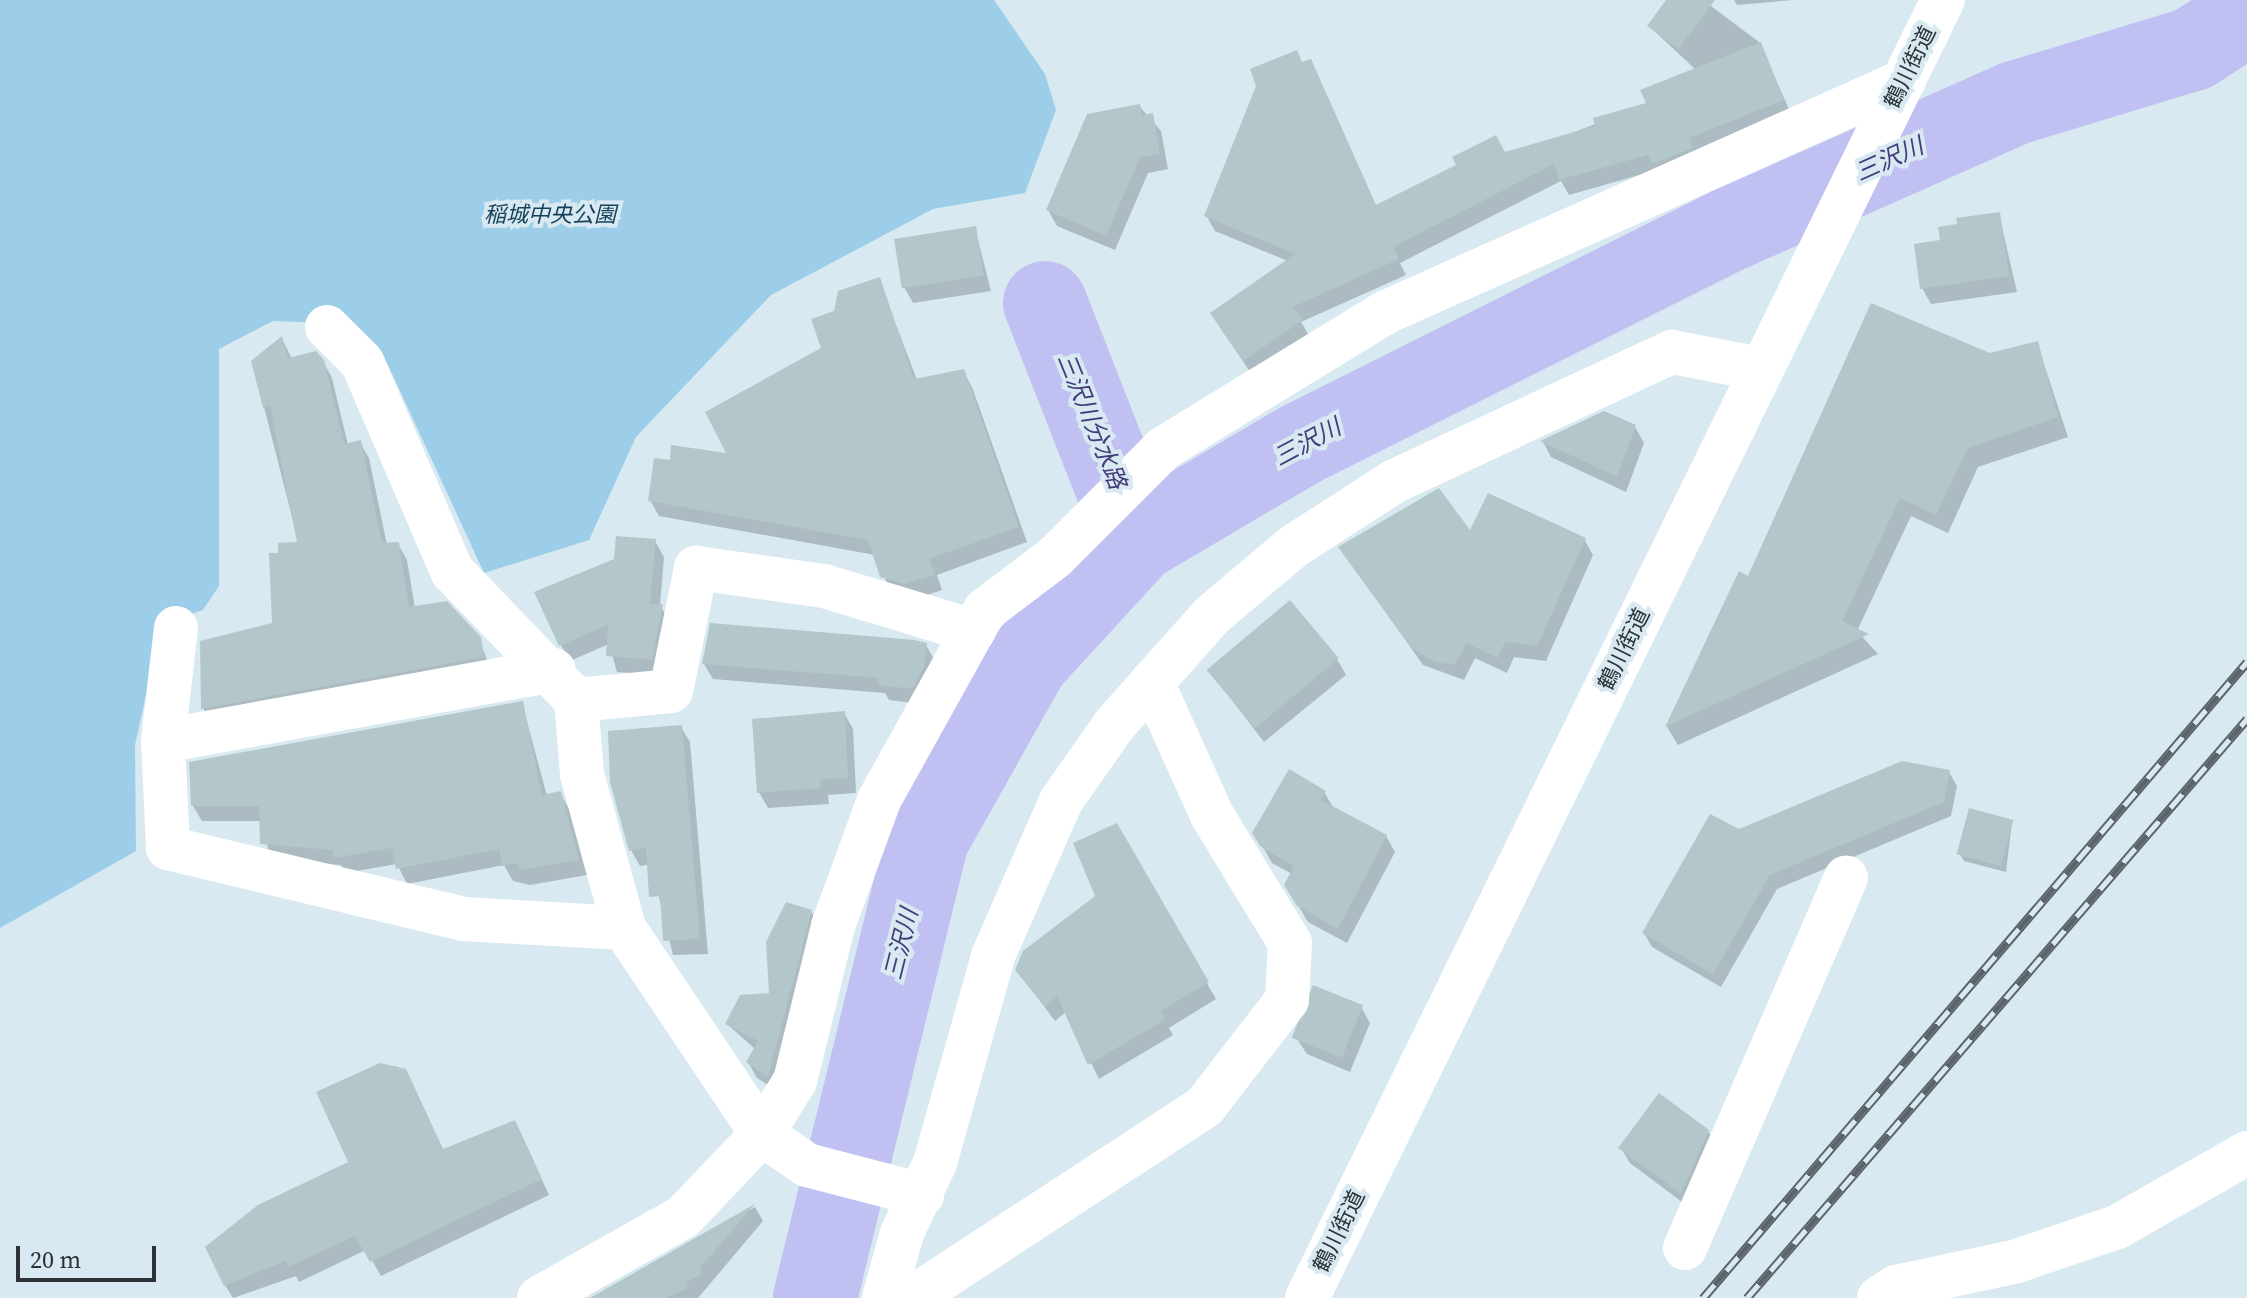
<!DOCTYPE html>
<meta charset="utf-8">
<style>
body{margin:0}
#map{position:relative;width:2247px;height:1298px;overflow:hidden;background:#d8e9f2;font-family:"Source Serif 4","Noto Sans JP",serif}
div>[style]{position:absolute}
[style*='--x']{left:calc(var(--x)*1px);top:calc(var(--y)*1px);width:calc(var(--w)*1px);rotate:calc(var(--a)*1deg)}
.green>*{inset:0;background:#9dcee9}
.shadow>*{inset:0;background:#0003}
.river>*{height:84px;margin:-42px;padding:0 42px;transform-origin:42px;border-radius:42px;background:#c1c0f3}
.building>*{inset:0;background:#b3c6c9;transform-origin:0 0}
.minor>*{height:44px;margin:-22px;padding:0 22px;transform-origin:22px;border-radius:22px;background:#fff}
.major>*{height:44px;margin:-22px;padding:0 22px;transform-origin:22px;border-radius:22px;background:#fff}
.rail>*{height:9px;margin-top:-4.5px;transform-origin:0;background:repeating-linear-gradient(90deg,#d8e9f2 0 18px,#5b646a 0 36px);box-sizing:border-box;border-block:2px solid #5b646a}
span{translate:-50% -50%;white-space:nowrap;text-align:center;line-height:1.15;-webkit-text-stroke:8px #d8e9f2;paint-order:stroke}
.street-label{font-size:22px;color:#2c3236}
.park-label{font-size:22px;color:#164258;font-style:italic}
.water-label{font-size:24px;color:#443c7a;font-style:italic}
.scale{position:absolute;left:16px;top:1246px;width:140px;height:36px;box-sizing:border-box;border:4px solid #2c3236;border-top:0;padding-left:10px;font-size:24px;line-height:28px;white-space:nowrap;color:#2c3236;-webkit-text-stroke:6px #d8e9f2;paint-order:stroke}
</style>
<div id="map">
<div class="green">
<i style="clip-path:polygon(0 0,994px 0,1045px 74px,1056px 110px,1025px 193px,933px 209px,771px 295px,636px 437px,589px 540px,484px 573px,382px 352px,347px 324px,273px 321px,219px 349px,219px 586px,203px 610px,162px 623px,135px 745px,136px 851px,0 928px)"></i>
</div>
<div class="shadow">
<i style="clip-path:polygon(1669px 0,1703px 0,1759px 42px,1792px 116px,1657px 170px,1569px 195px,1561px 181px,1400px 263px,1406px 275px,1301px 322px,1310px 337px,1253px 376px,1221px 329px,1288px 261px,1215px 231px,1206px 215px,1376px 206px,1649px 104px,1696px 70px,1649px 26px)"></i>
<i style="clip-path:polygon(1734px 0,1793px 0,1737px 5px)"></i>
<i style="clip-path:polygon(1139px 106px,1161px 131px,1168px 169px,1148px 173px,1115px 250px,1057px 226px,1048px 210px)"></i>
<i style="clip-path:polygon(1999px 214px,2017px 292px,1931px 304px,1922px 288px,1943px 242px)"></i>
<i style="clip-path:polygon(975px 228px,991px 291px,913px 303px,904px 287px)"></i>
<i style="clip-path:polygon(879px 280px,917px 380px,963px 371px,972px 387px,1027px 542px,937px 575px,942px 590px,915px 599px,891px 592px,875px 555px,659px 516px,650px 500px,672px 463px,730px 455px,824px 349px,836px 312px)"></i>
<i style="clip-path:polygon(282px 339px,292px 359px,323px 361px,332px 378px,348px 445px,360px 443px,369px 458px,387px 545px,398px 544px,407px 560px,415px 608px,479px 639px,492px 673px,212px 724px,203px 708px,275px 625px,280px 555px,299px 544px,264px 407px)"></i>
<i style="clip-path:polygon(2037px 343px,2068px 437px,1978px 467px,1948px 533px,1911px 516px,1857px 631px,1878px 654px,1678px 745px,1667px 727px,1740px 574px,1749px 578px,1990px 355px)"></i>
<i style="clip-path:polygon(1635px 427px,1644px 443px,1626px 492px,1551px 457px,1543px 442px)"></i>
<i style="clip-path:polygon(1471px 534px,1584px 539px,1593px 555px,1546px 661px,1514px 657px,1507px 673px,1475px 658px,1464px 680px,1423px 665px,1341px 548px)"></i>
<i style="clip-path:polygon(655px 541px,664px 557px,660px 606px,671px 622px,660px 675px,617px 672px,609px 644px,570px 661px,561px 645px)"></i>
<i style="clip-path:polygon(926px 645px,935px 661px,921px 704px,889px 700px,885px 693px,713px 679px,704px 664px)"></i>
<i style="clip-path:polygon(1337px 659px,1346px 675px,1264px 742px,1209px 670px)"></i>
<i style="clip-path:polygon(522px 703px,547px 796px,560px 793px,569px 809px,587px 875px,530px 885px,513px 881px,504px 865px,407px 884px,397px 864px,345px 873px,341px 865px,271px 860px,261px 821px,202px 821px,193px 806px)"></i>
<i style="clip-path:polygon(844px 713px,853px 729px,856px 793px,828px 795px,829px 804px,768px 808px,759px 792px)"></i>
<i style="clip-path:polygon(681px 727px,690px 742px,708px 954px,673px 955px,651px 864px,640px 866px,631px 850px)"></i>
<i style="clip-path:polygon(1949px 772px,1957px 786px,1951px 816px,1777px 889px,1721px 987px,1652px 947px,1644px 933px,1739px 831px)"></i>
<i style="clip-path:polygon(1324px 792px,1334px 809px,1386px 836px,1395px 852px,1347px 943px,1308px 922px,1286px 885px,1292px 874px,1272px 863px,1255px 833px)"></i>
<i style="clip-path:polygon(2012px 822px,2006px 872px,1964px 861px,1960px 854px)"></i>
<i style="clip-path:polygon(1116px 826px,1216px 999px,1169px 1028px,1173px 1035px,1099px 1079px,1066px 1012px,1055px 1021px,1017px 970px,1098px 897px)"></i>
<i style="clip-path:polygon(811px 911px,820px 927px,777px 1091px,757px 1078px,748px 1062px,755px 1049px,727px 1024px,771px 995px)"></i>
<i style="clip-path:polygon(1361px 1007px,1370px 1023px,1350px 1072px,1307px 1054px,1297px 1039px)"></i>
<i style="clip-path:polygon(395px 1066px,404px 1070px,444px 1151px,523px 1138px,549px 1195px,381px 1276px,366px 1250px,299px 1282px,296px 1276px,233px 1298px,225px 1285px,351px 1163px,319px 1093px)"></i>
<i style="clip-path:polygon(1708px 1131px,1717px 1147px,1690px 1208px,1630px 1163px,1621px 1148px)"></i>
<i style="clip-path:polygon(755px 1207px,763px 1221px,698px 1298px,594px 1298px)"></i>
</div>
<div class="river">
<i style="--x:1045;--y:303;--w:255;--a:68.6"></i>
<i style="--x:815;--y:1298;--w:472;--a:-76.3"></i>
<i style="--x:927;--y:839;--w:204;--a:-60.7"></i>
<i style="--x:1027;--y:661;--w:164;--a:-47.5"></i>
<i style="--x:1138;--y:540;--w:189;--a:-30.5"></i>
<i style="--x:1301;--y:444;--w:483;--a:-26.6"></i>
<i style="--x:1733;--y:228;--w:308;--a:-23.9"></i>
<i style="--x:2015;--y:103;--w:186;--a:-16.9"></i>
<i style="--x:2193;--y:49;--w:64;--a:-32.9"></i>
</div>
<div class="building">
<i style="clip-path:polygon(1666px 0,1715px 0,1678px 49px,1647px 26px)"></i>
<i style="clip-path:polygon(1761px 42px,1784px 100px,1689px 138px,1693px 148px,1652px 164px,1648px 155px,1559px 180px,1554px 164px,1393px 247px,1399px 259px,1293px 307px,1303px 320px,1243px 361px,1210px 313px,1295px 254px,1204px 216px,1256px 86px,1250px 69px,1297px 50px,1302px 62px,1311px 59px,1376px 205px,1456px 165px,1452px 157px,1496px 135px,1505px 152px,1595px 126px,1593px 118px,1646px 103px,1640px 90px)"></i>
<i style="clip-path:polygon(1140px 104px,1142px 115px,1153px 113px,1160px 154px,1140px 157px,1106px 236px,1046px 210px,1087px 114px)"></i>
<i style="clip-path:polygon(2000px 212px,2009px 276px,1920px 289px,1914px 244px,1940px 240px,1938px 227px,1957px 224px,1956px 218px)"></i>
<i style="left:976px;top:226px;width:50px;height:83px;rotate:81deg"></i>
<i style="clip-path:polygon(880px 277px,914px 379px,964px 369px,1019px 527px,929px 559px,935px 575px,905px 584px,880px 577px,868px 540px,648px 501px,654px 458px,670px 460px,671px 445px,726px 453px,705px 412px,821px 348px,811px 319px,834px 311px,838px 291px)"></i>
<i style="clip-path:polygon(1871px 303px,1990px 353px,2038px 341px,2058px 417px,1968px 448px,1936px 515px,1900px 498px,1842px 621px,1869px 634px,1665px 727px,1739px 571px,1748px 576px)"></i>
<i style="clip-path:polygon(282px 336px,288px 358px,316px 351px,324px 360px,344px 444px,361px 440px,382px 543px,399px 542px,409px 607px,447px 601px,481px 637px,484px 657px,201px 709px,200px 641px,272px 623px,269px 553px,278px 553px,278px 543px,297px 542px,270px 406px,263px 408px,251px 361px)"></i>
<i style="clip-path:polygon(1604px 411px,1636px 425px,1617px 477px,1540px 441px)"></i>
<i style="clip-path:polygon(1439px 488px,1470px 530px,1488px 493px,1586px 538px,1537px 646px,1505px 642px,1498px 658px,1466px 643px,1455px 665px,1435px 662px,1412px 649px,1338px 547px)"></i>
<i style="clip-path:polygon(616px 536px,656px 539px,650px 604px,663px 604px,652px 660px,606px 656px,608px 625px,559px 646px,534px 592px,614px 559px)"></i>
<i style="left:1290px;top:600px;width:76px;height:109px;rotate:50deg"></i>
<i style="clip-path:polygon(710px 623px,915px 640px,927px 643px,924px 667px,912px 689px,878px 685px,878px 678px,702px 664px)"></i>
<i style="clip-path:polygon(523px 701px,542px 795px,561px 791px,579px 860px,519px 870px,518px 863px,502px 866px,499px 849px,396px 869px,392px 848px,334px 858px,333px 850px,260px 844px,259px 806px,191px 806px,189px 762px)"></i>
<i style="clip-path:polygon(845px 711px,848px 778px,820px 780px,821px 788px,757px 793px,752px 719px)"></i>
<i style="clip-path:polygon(682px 725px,700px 939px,663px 941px,660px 896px,649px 897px,646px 848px,629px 851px,610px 782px,608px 731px)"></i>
<i style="clip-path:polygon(1902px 761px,1950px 770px,1944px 802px,1770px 875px,1713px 974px,1642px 933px,1710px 814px,1739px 829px)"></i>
<i style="clip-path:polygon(1289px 769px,1326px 791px,1321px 800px,1387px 835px,1338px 929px,1297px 906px,1284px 885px,1294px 866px,1261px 847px,1252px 833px)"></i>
<i style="left:1969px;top:808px;width:46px;height:48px;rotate:15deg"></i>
<i style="clip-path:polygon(1117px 823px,1209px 982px,1161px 1011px,1166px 1019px,1088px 1065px,1057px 996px,1045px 1007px,1015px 970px,1023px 951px,1095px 896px,1073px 843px)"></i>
<i style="clip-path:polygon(786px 902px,812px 910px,768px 1077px,746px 1062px,758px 1041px,725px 1024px,740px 995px,769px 993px,766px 942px)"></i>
<i style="left:1313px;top:985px;width:54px;height:57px;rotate:22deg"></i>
<i style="clip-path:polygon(380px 1063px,406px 1069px,443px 1149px,515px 1120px,542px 1179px,370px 1262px,355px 1236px,288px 1267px,285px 1261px,224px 1286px,205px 1247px,258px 1205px,348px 1162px,316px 1092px)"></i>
<i style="clip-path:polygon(1659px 1093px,1709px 1130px,1681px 1194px,1618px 1148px)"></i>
<i style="clip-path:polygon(755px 1204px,700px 1268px,702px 1275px,686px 1282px,688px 1288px,666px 1298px,590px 1298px)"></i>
</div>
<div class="minor">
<i style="--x:327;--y:327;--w:49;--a:45"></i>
<i style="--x:362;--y:362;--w:228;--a:66.7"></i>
<i style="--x:452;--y:571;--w:179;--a:46.1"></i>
<i style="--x:576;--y:700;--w:74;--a:85.4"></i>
<i style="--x:582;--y:774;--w:160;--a:74.7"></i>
<i style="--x:624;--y:928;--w:248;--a:56.2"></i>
<i style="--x:762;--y:1134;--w:55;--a:34.6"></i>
<i style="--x:807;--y:1165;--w:119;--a:14.6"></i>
<i style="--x:176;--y:628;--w:114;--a:96.6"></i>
<i style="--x:163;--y:741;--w:107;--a:87.3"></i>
<i style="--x:168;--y:848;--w:303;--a:13.5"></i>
<i style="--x:463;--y:919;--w:161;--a:3.2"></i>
<i style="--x:576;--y:700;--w:95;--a:-5.4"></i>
<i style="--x:671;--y:691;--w:126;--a:-78.5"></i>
<i style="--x:696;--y:568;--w:129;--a:8"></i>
<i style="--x:824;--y:586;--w:156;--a:16.8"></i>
<i style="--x:163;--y:741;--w:397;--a:-10.3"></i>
<i style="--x:1685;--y:1248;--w:404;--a:-66.5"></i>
<i style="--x:539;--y:1298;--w:165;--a:-29.4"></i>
<i style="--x:683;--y:1217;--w:115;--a:-46.4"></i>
<i style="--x:762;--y:1134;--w:62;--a:-58.1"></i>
<i style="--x:795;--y:1081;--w:160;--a:-76.2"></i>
<i style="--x:833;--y:926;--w:134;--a:-69.9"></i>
<i style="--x:879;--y:800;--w:193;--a:-60.9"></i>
<i style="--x:973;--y:631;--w:24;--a:-60"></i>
<i style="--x:985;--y:610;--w:88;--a:-37.1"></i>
<i style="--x:1055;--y:557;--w:154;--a:-45"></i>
<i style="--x:1164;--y:448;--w:258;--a:-31.5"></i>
<i style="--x:1384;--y:313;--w:569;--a:-24.04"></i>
<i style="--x:884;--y:1298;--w:67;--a:-74.5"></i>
<i style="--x:902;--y:1233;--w:77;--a:-64.8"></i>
<i style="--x:935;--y:1163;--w:215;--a:-74.3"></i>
<i style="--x:993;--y:956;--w:169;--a:-66.3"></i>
<i style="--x:1061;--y:801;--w:94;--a:-55"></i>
<i style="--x:1115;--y:724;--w:146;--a:-48.3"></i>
<i style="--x:1212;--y:615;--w:107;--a:-40.1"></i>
<i style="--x:1294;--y:546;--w:120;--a:-32.8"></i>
<i style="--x:1395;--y:481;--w:306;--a:-25"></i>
<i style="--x:1672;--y:352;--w:91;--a:10.8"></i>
<i style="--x:912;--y:1298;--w:350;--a:-33.2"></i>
<i style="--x:1205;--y:1106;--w:134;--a:-52.3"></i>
<i style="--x:1287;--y:1000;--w:57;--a:-87"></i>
<i style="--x:1290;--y:943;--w:150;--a:-121.4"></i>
<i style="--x:1212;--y:815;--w:146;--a:-114.3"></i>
<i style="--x:1879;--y:1298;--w:20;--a:-33"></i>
<i style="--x:1896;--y:1287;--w:121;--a:-12"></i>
<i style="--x:2014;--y:1262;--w:109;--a:-18.8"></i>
<i style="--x:2117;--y:1227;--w:150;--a:-29.6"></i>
</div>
<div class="major">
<i style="--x:1307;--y:1298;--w:1445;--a:-63.9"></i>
</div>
<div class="rail">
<i style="--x:1703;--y:1298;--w:837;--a:-49.46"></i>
<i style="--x:1747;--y:1298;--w:765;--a:-49.19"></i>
</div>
<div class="street-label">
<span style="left:1910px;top:67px;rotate:-64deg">鶴川街道</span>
<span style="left:1624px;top:649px;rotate:-64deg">鶴川街道</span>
<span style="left:1339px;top:1231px;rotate:-64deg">鶴川街道</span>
</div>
<div class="park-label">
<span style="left:550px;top:215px">稲城中央公園</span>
</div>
<div class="water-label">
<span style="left:1889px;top:159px;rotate:-24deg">三沢川</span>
<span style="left:1092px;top:421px;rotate:68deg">三沢川分水路</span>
<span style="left:1307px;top:442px;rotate:-28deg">三沢川</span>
<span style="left:901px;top:944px;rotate:-76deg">三沢川</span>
</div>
<div class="scale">20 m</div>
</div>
